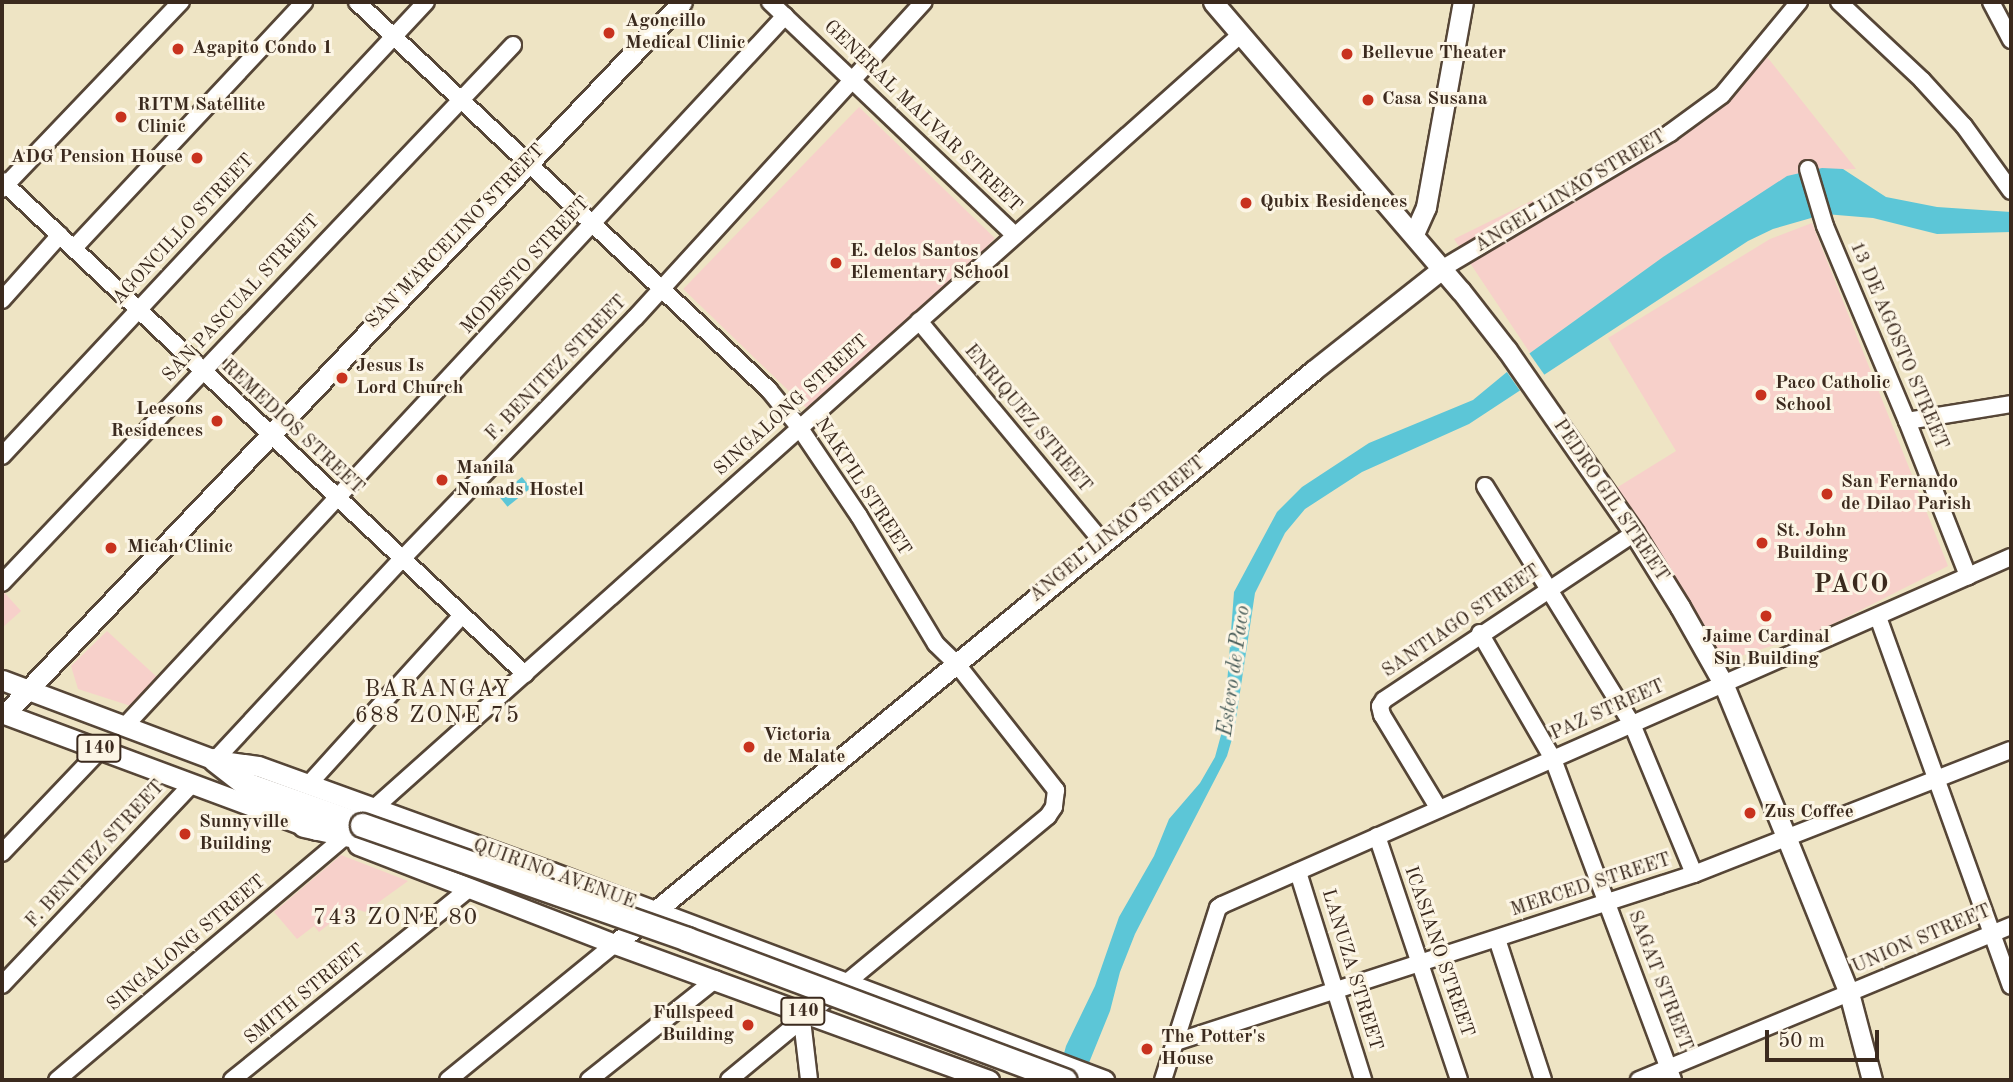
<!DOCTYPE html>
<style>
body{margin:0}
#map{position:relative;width:2013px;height:1082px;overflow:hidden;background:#eee4c4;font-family:"Old Standard TT",serif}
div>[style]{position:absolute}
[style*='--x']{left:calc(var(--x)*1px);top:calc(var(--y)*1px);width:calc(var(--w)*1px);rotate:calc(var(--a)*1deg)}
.built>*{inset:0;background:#f7d0ca;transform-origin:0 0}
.water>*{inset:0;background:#5cc6d7;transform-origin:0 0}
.pier>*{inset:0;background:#eee4c4;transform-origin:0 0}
.roads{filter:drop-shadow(2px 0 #564637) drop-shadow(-2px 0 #564637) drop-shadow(0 2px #564637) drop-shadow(0 -2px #564637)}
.minor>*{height:16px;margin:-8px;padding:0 8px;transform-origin:8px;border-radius:8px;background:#fff}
.major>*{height:19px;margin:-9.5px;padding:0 9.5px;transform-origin:9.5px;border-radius:9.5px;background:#fff}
.highway>*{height:23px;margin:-11.5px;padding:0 11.5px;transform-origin:11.5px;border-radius:11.5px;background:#fff}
.bridges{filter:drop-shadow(2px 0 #564637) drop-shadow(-2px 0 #564637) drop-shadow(0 2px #564637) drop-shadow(0 -2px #564637)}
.highway-bridge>*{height:23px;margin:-11.5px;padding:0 11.5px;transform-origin:11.5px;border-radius:11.5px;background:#fff}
.dots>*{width:19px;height:19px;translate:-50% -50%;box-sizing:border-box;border:4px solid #fcf5e5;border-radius:50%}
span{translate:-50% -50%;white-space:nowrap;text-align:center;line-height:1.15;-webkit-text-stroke:6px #fcf5e5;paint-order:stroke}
.shield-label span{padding:2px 5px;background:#fcf5e5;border:2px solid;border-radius:5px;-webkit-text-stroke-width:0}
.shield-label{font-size:18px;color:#3b2a1e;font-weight:700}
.poi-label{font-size:19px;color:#3b2a1e;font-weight:700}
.left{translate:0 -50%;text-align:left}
.right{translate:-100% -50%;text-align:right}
.street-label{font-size:19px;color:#3b2a1e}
.water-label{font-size:21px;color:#455956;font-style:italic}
.quarter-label{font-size:23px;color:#3b2a1e;letter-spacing:2px}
.district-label{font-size:26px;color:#3b2a1e;font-weight:700;letter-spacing:2px}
.frame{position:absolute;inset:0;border:4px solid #3b2a1e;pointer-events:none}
.scale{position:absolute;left:1765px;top:1030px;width:114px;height:32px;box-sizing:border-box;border:4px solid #3b2a1e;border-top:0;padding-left:9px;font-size:21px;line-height:24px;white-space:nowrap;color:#3b2a1e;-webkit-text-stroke:5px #fcf5e5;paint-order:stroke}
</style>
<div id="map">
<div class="built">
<i style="clip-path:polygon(1764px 53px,1856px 169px,1810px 170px,1663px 257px,1530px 353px,1454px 239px,1582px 176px,1673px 123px)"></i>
<i style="left:859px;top:107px;width:189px;height:253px;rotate:44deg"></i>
<i style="clip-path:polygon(1812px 223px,1948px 566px,1821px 630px,1725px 661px,1613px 490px,1676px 451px,1608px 338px,1770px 239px)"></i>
<i style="clip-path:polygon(2px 590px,21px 611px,2px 628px)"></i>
<i style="clip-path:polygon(107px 631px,159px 679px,137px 708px,78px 689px,71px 666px)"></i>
<i style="clip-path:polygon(341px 855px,408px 881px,365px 912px,351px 907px,319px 932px,314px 926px,297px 939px,274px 912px)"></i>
</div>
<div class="water">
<i style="clip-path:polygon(1822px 168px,1843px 169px,1886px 197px,1937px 207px,2011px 212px,2011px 232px,1937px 234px,1873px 218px,1825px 214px,1773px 229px,1748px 241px,1469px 424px,1362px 472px,1305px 509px,1285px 533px,1255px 593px,1234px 732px,1227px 756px,1135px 934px,1120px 972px,1110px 1011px,1082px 1080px,1057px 1080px,1066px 1046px,1095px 986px,1119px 917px,1154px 856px,1169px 819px,1200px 783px,1215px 757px,1224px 724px,1234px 592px,1277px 512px,1302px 487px,1369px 443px,1473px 400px,1530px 353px,1663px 257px,1787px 176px)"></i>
<i style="left:522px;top:477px;width:14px;height:30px;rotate:51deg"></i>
</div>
<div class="pier">
<i style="left:1527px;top:350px;width:33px;height:29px;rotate:55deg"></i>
</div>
<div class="roads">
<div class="minor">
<i style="--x:357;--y:2;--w:566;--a:43.28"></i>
<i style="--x:769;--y:390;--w:48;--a:51"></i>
<i style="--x:799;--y:427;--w:107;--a:56"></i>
<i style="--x:859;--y:516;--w:149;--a:59"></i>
<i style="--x:936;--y:644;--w:28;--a:44"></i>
<i style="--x:956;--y:663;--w:162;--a:51.8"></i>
<i style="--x:1056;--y:790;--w:17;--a:97"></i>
<i style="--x:1054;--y:807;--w:11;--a:124"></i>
<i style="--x:1048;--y:816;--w:414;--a:140.4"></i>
<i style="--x:770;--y:2;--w:338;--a:43.6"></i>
<i style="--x:1839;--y:2;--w:114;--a:43.2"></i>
<i style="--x:1922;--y:80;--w:62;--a:47.6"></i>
<i style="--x:1964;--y:126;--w:80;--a:54.1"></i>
<i style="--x:1991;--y:2;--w:43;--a:62.2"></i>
<i style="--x:1808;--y:169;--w:59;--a:73.4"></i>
<i style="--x:1825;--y:226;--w:212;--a:67.2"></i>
<i style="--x:1907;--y:421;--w:167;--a:68.5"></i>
<i style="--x:2;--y:181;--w:719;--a:43.31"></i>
<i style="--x:2;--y:189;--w:259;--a:-46.3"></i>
<i style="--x:74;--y:248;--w:337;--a:-46.9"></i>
<i style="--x:1443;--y:268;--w:264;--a:-30.7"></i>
<i style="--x:1670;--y:133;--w:64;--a:-36.2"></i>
<i style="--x:1722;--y:95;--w:121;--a:-50.4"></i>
<i style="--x:2;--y:300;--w:87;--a:-48.3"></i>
<i style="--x:919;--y:321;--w:288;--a:50.3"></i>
<i style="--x:1907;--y:421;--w:105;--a:-9.3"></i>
<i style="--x:2;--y:456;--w:621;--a:-46.96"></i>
<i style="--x:1485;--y:486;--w:280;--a:58.3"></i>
<i style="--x:1632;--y:724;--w:162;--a:67.5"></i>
<i style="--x:2;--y:583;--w:742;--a:-46.47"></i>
<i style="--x:1878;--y:617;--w:392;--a:70.2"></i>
<i style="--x:1480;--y:633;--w:146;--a:59.9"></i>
<i style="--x:1553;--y:759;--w:343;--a:69.5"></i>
<i style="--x:124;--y:727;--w:971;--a:-47.09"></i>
<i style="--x:215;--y:760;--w:275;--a:-47.1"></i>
<i style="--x:402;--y:559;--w:335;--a:-46"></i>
<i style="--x:635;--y:318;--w:428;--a:-47.6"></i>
<i style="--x:308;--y:785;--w:229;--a:-47.8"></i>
<i style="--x:1439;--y:809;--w:110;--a:-121.2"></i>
<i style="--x:1382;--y:715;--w:9;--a:-103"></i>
<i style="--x:1380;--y:706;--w:7;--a:-56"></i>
<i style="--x:1384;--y:700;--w:301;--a:-33.7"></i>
<i style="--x:372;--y:810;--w:1165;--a:-41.76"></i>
<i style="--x:1377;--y:836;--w:257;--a:71.4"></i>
<i style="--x:2;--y:853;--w:144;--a:-46.4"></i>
<i style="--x:1298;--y:872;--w:218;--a:72.6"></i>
<i style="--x:1497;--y:939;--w:148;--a:71.9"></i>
<i style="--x:2;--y:985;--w:277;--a:-46.6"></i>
<i style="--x:802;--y:1020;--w:60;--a:83.3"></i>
<i style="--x:1176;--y:1042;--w:545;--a:-17.97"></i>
<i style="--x:1694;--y:874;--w:340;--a:-21.4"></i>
<i style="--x:57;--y:1080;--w:373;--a:-40.2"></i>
<i style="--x:232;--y:1080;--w:304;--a:-38.9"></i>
<i style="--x:448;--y:1080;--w:215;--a:-39.2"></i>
<i style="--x:589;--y:1080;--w:162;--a:-38.5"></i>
<i style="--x:1163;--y:1080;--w:181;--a:-72.3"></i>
<i style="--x:1218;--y:908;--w:5;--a:-37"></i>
<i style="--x:1222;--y:905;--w:862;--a:-23.8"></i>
<i style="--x:1639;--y:1080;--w:403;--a:-22.5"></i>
</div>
<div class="major">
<i style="--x:1213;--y:2;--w:381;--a:49.4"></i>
<i style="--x:1461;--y:291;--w:75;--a:52.1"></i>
<i style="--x:1507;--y:350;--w:223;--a:55.2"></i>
<i style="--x:1634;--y:533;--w:87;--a:58.1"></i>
<i style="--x:1680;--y:607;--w:87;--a:60.5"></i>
<i style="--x:1723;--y:683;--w:169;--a:67.7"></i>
<i style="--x:1787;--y:839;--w:166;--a:68.1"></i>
<i style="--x:1849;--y:993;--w:90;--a:75.2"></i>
<i style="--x:1414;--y:234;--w:30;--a:-66"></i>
<i style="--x:1426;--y:207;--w:208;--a:-79.8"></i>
<i style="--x:2;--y:680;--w:228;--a:20.6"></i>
<i style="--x:215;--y:760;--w:43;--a:7.9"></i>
<i style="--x:258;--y:766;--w:312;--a:19.9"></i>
<i style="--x:551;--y:872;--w:591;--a:20.61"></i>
<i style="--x:2;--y:713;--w:335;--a:20.4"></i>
<i style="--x:5;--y:714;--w:982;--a:-46.44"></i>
<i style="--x:358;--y:845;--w:275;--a:21.1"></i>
<i style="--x:615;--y:944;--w:398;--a:20"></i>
<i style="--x:615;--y:944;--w:904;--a:-39.39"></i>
<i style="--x:1314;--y:370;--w:164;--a:-38.3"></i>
</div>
<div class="highway">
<i style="--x:215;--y:760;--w:39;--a:38"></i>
<i style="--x:246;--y:784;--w:122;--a:19.6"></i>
<i style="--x:304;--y:825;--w:85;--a:12.2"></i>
</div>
</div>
<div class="bridges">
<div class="highway-bridge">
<i style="--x:362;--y:825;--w:344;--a:19.3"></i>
<i style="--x:687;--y:939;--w:403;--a:20.5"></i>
</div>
</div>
<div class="dots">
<i style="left:609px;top:33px;background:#c8321e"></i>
<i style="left:178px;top:49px;background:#c8321e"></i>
<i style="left:1347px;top:54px;background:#c8321e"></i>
<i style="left:1368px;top:100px;background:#c8321e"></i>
<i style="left:121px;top:117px;background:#c8321e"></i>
<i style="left:197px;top:158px;background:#c8321e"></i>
<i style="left:1246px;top:203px;background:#c8321e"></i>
<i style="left:836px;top:263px;background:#c8321e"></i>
<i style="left:342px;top:378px;background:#c8321e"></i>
<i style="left:1761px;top:395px;background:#c8321e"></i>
<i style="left:217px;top:421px;background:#c8321e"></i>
<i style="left:442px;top:480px;background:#c8321e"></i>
<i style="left:1827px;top:494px;background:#c8321e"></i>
<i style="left:1762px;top:543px;background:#c8321e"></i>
<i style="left:111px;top:548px;background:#c8321e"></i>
<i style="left:1766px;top:616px;background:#c8321e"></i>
<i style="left:749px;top:747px;background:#c8321e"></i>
<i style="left:1750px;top:813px;background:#c8321e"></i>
<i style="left:185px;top:834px;background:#c8321e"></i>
<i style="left:748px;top:1025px;background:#c8321e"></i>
<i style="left:1147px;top:1049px;background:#c8321e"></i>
</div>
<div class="shield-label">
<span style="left:99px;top:748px">140</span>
<span style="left:803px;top:1011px">140</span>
</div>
<div class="poi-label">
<span class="left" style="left:625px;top:33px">Agoncillo<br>Medical Clinic</span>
<span class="left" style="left:192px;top:49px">Agapito Condo 1</span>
<span class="left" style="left:1361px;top:54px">Bellevue Theater</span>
<span class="left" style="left:1382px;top:100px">Casa Susana</span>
<span class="left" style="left:137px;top:117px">RITM Satellite<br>Clinic</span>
<span class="right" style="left:183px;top:158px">ADG Pension House</span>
<span class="left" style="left:1260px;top:203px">Qubix Residences</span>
<span class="left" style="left:850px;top:263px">E. delos Santos<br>Elementary School</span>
<span class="left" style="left:356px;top:378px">Jesus Is<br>Lord Church</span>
<span class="left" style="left:1775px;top:395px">Paco Catholic<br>School</span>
<span class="right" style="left:203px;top:421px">Leesons<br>Residences</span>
<span class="left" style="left:456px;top:480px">Manila<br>Nomads Hostel</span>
<span class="left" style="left:1841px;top:494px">San Fernando<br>de Dilao Parish</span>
<span class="left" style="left:1776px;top:543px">St. John<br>Building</span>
<span class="left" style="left:127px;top:548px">Micah Clinic</span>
<span style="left:1766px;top:649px">Jaime Cardinal<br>Sin Building</span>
<span class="left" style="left:763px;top:747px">Victoria<br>de Malate</span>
<span class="left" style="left:1764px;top:813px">Zus Coffee</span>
<span class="left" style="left:199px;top:834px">Sunnyville<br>Building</span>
<span class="right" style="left:734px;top:1025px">Fullspeed<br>Building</span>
<span class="left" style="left:1161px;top:1049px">The Potter's<br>House</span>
</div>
<div class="street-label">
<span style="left:922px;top:117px;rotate:44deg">GENERAL MALVAR STREET</span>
<span style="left:1571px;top:192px;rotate:-31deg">ANGEL LINAO STREET</span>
<span style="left:184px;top:230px;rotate:-47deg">AGONCILLO STREET</span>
<span style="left:456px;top:237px;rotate:-46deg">SAN MARCELINO STREET</span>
<span style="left:526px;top:266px;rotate:-47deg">MODESTO STREET</span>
<span style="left:242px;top:299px;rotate:-47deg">SAN PASCUAL STREET</span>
<span style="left:1898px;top:346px;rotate:67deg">13 DE AGOSTO STREET</span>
<span style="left:557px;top:369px;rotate:-46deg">F. BENITEZ STREET</span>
<span style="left:792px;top:406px;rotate:-42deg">SINGALONG STREET</span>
<span style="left:1027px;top:419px;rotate:50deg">ENRIQUEZ STREET</span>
<span style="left:292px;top:428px;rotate:43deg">REMEDIOS STREET</span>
<span style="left:862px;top:487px;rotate:57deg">NAKPIL STREET</span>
<span style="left:1610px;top:501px;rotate:56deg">PEDRO GIL STREET</span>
<span style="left:1118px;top:530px;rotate:-39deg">ANGEL LINAO STREET</span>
<span style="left:1462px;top:622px;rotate:-34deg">SANTIAGO STREET</span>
<span style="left:1608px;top:711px;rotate:-24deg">PAZ STREET</span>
<span style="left:96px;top:855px;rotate:-47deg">F. BENITEZ STREET</span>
<span style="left:554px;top:875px;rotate:20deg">QUIRINO AVENUE</span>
<span style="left:1591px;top:886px;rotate:-18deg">MERCED STREET</span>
<span style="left:1922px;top:940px;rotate:-23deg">UNION STREET</span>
<span style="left:187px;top:944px;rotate:-40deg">SINGALONG STREET</span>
<span style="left:1438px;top:952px;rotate:71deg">ICASIANO STREET</span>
<span style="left:1351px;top:970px;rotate:73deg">LANUZA STREET</span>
<span style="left:1659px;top:981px;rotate:69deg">SAGAT STREET</span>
<span style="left:305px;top:995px;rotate:-39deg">SMITH STREET</span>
</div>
<div class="water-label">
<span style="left:1235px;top:671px;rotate:-82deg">Estero de Paco</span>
</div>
<div class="quarter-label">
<span style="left:438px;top:703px">BARANGAY<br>688 ZONE 75</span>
<span style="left:396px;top:918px">743 ZONE 80</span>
</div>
<div class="district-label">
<span style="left:1852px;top:586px">PACO</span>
</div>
<div class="frame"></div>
<div class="scale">50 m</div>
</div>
